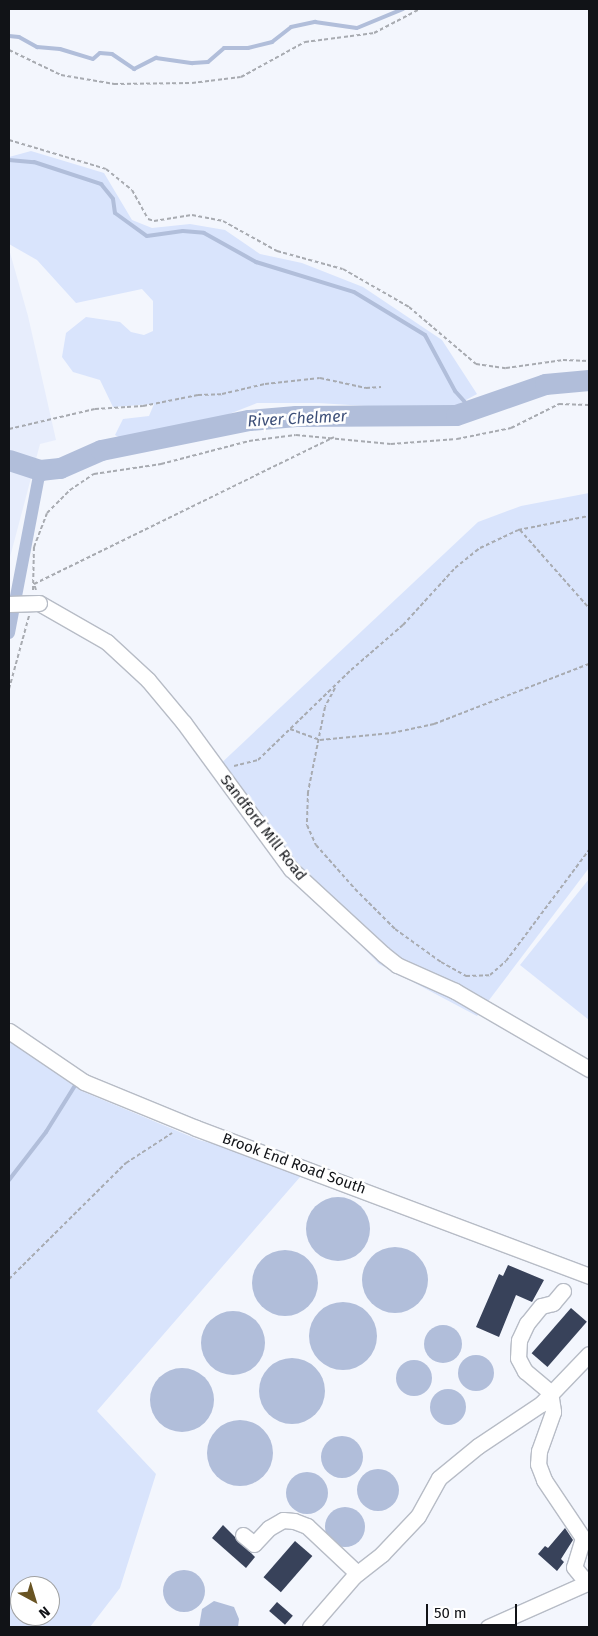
<!DOCTYPE html>
<style>
body{margin:0}
#map{position:relative;width:598px;height:1636px;overflow:hidden;background:#f3f6fd;font-family:"Fira Sans",sans-serif}
div>[style]{position:absolute}
[style*='--x']{left:calc(var(--x)*1px);top:calc(var(--y)*1px);width:calc(var(--w)*1px);rotate:calc(var(--a)*1deg)}
.built>*{inset:0;background:#e7edfc}
.green>*{inset:0;background:#d9e4fc}
.water>*{inset:0;background:#b1beda}
.round{border-radius:50%}
.stream>*{height:4px;margin:-2px;padding:0 2px;transform-origin:2px;border-radius:2px;background:#b1beda}
.canal>*{height:12px;margin:-6px;padding:0 6px;transform-origin:6px;border-radius:6px;background:#b1beda}
.river>*{height:21px;margin:-10.5px;padding:0 10.5px;transform-origin:10.5px;border-radius:10.5px;background:#b1beda}
.building>*{inset:0;background:#38425a;transform-origin:0 0}
.path>*{height:2px;margin-top:-1px;transform-origin:0;background:repeating-linear-gradient(90deg,#a8abb1 0 4px,transparent 0 6.5px)}
.roads{filter:drop-shadow(1px 0 #b7bcc6) drop-shadow(-1px 0 #b7bcc6) drop-shadow(0 1px #b7bcc6) drop-shadow(0 -1px #b7bcc6)}
.minor>*{height:15px;margin:-7.5px;padding:0 7.5px;transform-origin:7.5px;border-radius:7.5px;background:#fff}
.bridges{filter:drop-shadow(1px 0 #b7bcc6) drop-shadow(-1px 0 #b7bcc6) drop-shadow(0 1px #b7bcc6) drop-shadow(0 -1px #b7bcc6)}
.minor-bridge>*{height:15px;margin:-7.5px;padding:0 7.5px;transform-origin:7.5px;border-radius:7.5px;background:#fff}
span{translate:-50% -50%;white-space:nowrap;text-align:center;line-height:1.15;-webkit-text-stroke:5px #fff;paint-order:stroke}
.street-label{font-size:15px;color:#111317}
.water-label{font-size:16px;color:#3e5079;font-style:italic}
.frame{position:absolute;inset:0;border:10px solid #111317;pointer-events:none}
.north{position:absolute;left:10px;top:1576px;width:50px;height:50px;box-sizing:border-box;background:#fff;border:1px solid #a0a1a2;border-radius:50%;rotate:141deg;font-size:14px;font-weight:700;line-height:20px;text-align:center;color:#111317}
.north::after{content:'';display:block;margin:auto;width:18px;height:22px;background:#695423;clip-path:polygon(50% 0,100% 100%,50% 72%,0 100%)}
.scale{position:absolute;left:426px;top:1604px;width:91px;height:22px;box-sizing:border-box;border:2px solid #111317;border-top:0;padding-left:6px;font-size:15px;line-height:18px;white-space:nowrap;color:#111317;-webkit-text-stroke:4px #fff;paint-order:stroke}
</style>
<div id="map">
<div class="built">
<i style="clip-path:polygon(9px 249px,28px 316px,56px 440px,40px 444px,9px 561px)"></i>
</div>
<div class="green">
<i style="clip-path:polygon(31px 151px,104px 173px,132px 220px,152px 228px,190px 224px,225px 230px,260px 254px,302px 263px,363px 287px,442px 340px,477px 394px,446px 411px,318px 403px,257px 403px,214px 420px,126px 441px,115px 435px,123px 419px,149px 416px,154px 404px,113px 407px,100px 380px,73px 372px,62px 357px,66px 333px,86px 317px,120px 322px,131px 332px,144px 335px,153px 331px,153px 301px,142px 289px,76px 303px,37px 260px,9px 244px,9px 157px)"></i>
<i style="clip-path:polygon(589px 493px,589px 868px,477px 1016px,379px 964px,289px 871px,215px 769px,478px 522px,521px 506px)"></i>
<i style="clip-path:polygon(589px 879px,589px 1020px,520px 965px)"></i>
<i style="clip-path:polygon(evenodd,9px 1041px,84px 1092px,199px 1140px,307px 1169px,97px 1411px,156px 1474px,120px 1588px,90px 1627px,9px 1627px,9px 1041px,20px 1586px,50px 1586px,50px 1616px,20px 1616px,20px 1586px)"></i>
</div>
<div class="water">
<i class="round" style="left:306px;top:1197px;width:64px;height:64px"></i>
<i class="round" style="left:362px;top:1247px;width:66px;height:66px"></i>
<i class="round" style="left:252px;top:1250px;width:66px;height:66px"></i>
<i class="round" style="left:309px;top:1302px;width:68px;height:68px"></i>
<i class="round" style="left:201px;top:1311px;width:64px;height:64px"></i>
<i class="round" style="left:424px;top:1325px;width:38px;height:38px"></i>
<i class="round" style="left:458px;top:1355px;width:36px;height:36px"></i>
<i class="round" style="left:259px;top:1358px;width:66px;height:66px"></i>
<i class="round" style="left:396px;top:1360px;width:36px;height:36px"></i>
<i class="round" style="left:150px;top:1368px;width:64px;height:64px"></i>
<i class="round" style="left:430px;top:1389px;width:36px;height:36px"></i>
<i class="round" style="left:207px;top:1420px;width:66px;height:66px"></i>
<i class="round" style="left:321px;top:1436px;width:42px;height:42px"></i>
<i class="round" style="left:357px;top:1469px;width:42px;height:42px"></i>
<i class="round" style="left:286px;top:1472px;width:42px;height:42px"></i>
<i class="round" style="left:325px;top:1507px;width:40px;height:40px"></i>
<i class="round" style="left:163px;top:1570px;width:42px;height:42px"></i>
<i style="clip-path:polygon(214px 1601px,234px 1607px,239px 1619px,238px 1627px,199px 1627px,202px 1609px)"></i>
</div>
<div class="stream">
<i style="--x:9;--y:36;--w:10;--a:6"></i>
<i style="--x:19;--y:37;--w:21;--a:29"></i>
<i style="--x:37;--y:47;--w:23;--a:5"></i>
<i style="--x:60;--y:49;--w:34;--a:17"></i>
<i style="--x:93;--y:59;--w:9;--a:-41"></i>
<i style="--x:100;--y:53;--w:12;--a:5"></i>
<i style="--x:112;--y:54;--w:27;--a:34"></i>
<i style="--x:134;--y:69;--w:25;--a:-27"></i>
<i style="--x:156;--y:58;--w:37;--a:8"></i>
<i style="--x:193;--y:63;--w:15;--a:-4"></i>
<i style="--x:208;--y:62;--w:21;--a:-41"></i>
<i style="--x:224;--y:48;--w:24;--a:0"></i>
<i style="--x:248;--y:48;--w:25;--a:-14"></i>
<i style="--x:272;--y:42;--w:24;--a:-38"></i>
<i style="--x:291;--y:27;--w:25;--a:-12"></i>
<i style="--x:315;--y:22;--w:42;--a:8.1"></i>
<i style="--x:357;--y:28;--w:50;--a:-22.4"></i>
<i style="--x:9;--y:160;--w:25;--a:5"></i>
<i style="--x:34;--y:162;--w:71;--a:18.2"></i>
<i style="--x:101;--y:184;--w:19;--a:51"></i>
<i style="--x:113;--y:199;--w:14;--a:82"></i>
<i style="--x:115;--y:213;--w:39;--a:36"></i>
<i style="--x:147;--y:236;--w:36;--a:-8"></i>
<i style="--x:183;--y:231;--w:21;--a:5"></i>
<i style="--x:204;--y:233;--w:60;--a:29.1"></i>
<i style="--x:256;--y:262;--w:102;--a:17"></i>
<i style="--x:354;--y:292;--w:83;--a:31.2"></i>
<i style="--x:425;--y:335;--w:64;--a:61.8"></i>
<i style="--x:455;--y:391;--w:27;--a:48"></i>
<i style="--x:9;--y:1180;--w:61;--a:-52.4"></i>
<i style="--x:46;--y:1132;--w:57;--a:-58"></i>
</div>
<div class="canal">
<i style="--x:9;--y:633;--w:166;--a:-79.2"></i>
</div>
<div class="river">
<i style="--x:9;--y:460;--w:33;--a:18"></i>
<i style="--x:40;--y:470;--w:20;--a:-6"></i>
<i style="--x:60;--y:468;--w:45;--a:-23.7"></i>
<i style="--x:101;--y:450;--w:151;--a:-11.5"></i>
<i style="--x:249;--y:420;--w:47;--a:-4.9"></i>
<i style="--x:296;--y:416;--w:160;--a:-0.4"></i>
<i style="--x:456;--y:415;--w:94;--a:-19.2"></i>
<i style="--x:545;--y:384;--w:44;--a:-5.2"></i>
</div>
<div class="building">
<i style="clip-path:polygon(508px 1265px,544px 1280px,532px 1302px,516px 1295px,499px 1337px,476px 1327px,499px 1274px,503px 1276px)"></i>
<i style="left:571px;top:1308px;width:21px;height:60px;rotate:41deg"></i>
<i style="clip-path:polygon(223px 1525px,255px 1557px,246px 1568px,212px 1538px)"></i>
<i style="clip-path:polygon(565px 1528px,573px 1540px,561px 1559px,564px 1562px,557px 1571px,538px 1554px,545px 1546px,548px 1548px)"></i>
<i style="left:295px;top:1541px;width:23px;height:48px;rotate:41deg"></i>
<i style="left:277px;top:1602px;width:21px;height:12px;rotate:41deg"></i>
</div>
<div class="path">
<i style="--x:9;--y:50;--w:58;--a:25.7"></i>
<i style="--x:61;--y:75;--w:54;--a:9.6"></i>
<i style="--x:114;--y:84;--w:78;--a:-0.7"></i>
<i style="--x:192;--y:83;--w:49;--a:-7"></i>
<i style="--x:241;--y:77;--w:73;--a:-28.7"></i>
<i style="--x:305;--y:42;--w:70;--a:-7.4"></i>
<i style="--x:374;--y:33;--w:52;--a:-27.6"></i>
<i style="--x:9;--y:140;--w:101;--a:16.6"></i>
<i style="--x:106;--y:169;--w:33;--a:39"></i>
<i style="--x:132;--y:190;--w:33;--a:61"></i>
<i style="--x:148;--y:219;--w:6;--a:18"></i>
<i style="--x:154;--y:221;--w:38;--a:-9"></i>
<i style="--x:192;--y:215;--w:32;--a:11"></i>
<i style="--x:223;--y:221;--w:62;--a:29.1"></i>
<i style="--x:277;--y:251;--w:68;--a:15.3"></i>
<i style="--x:343;--y:269;--w:76;--a:29.9"></i>
<i style="--x:409;--y:307;--w:88;--a:40.4"></i>
<i style="--x:476;--y:364;--w:30;--a:8"></i>
<i style="--x:506;--y:368;--w:58;--a:-8"></i>
<i style="--x:563;--y:360;--w:26;--a:2"></i>
<i style="--x:9;--y:429;--w:88;--a:-13.1"></i>
<i style="--x:95;--y:409;--w:48;--a:-3.6"></i>
<i style="--x:143;--y:406;--w:56;--a:-11.3"></i>
<i style="--x:198;--y:395;--w:24;--a:-2"></i>
<i style="--x:222;--y:394;--w:44;--a:-13.1"></i>
<i style="--x:265;--y:384;--w:55;--a:-6.2"></i>
<i style="--x:320;--y:378;--w:47;--a:12.3"></i>
<i style="--x:366;--y:388;--w:15;--a:-4"></i>
<i style="--x:520;--y:530;--w:104;--a:48.5"></i>
<i style="--x:33;--y:590;--w:43;--a:-88.7"></i>
<i style="--x:34;--y:547;--w:36;--a:-69"></i>
<i style="--x:47;--y:513;--w:33;--a:-45"></i>
<i style="--x:70;--y:490;--w:29;--a:-34"></i>
<i style="--x:94;--y:474;--w:68;--a:-8.5"></i>
<i style="--x:161;--y:464;--w:91;--a:-14.6"></i>
<i style="--x:249;--y:441;--w:47;--a:-7.3"></i>
<i style="--x:296;--y:435;--w:95;--a:5.4"></i>
<i style="--x:391;--y:444;--w:66;--a:-4.3"></i>
<i style="--x:457;--y:439;--w:55;--a:-11.5"></i>
<i style="--x:511;--y:428;--w:54;--a:-26.6"></i>
<i style="--x:559;--y:404;--w:30;--a:2"></i>
<i style="--x:36;--y:590;--w:6;--a:-108"></i>
<i style="--x:34;--y:584;--w:334;--a:-26.1"></i>
<i style="--x:335;--y:688;--w:21;--a:118"></i>
<i style="--x:325;--y:707;--w:87;--a:101.3"></i>
<i style="--x:308;--y:792;--w:33;--a:92"></i>
<i style="--x:307;--y:825;--w:22;--a:66"></i>
<i style="--x:316;--y:845;--w:59;--a:48.4"></i>
<i style="--x:355;--y:889;--w:57;--a:45"></i>
<i style="--x:395;--y:929;--w:57;--a:35.7"></i>
<i style="--x:441;--y:962;--w:29;--a:29"></i>
<i style="--x:466;--y:976;--w:24;--a:-2"></i>
<i style="--x:490;--y:975;--w:21;--a:-41"></i>
<i style="--x:506;--y:961;--w:139;--a:-53.2"></i>
<i style="--x:9;--y:689;--w:76;--a:-74.7"></i>
<i style="--x:290;--y:729;--w:32;--a:20"></i>
<i style="--x:320;--y:740;--w:72;--a:-5.6"></i>
<i style="--x:392;--y:733;--w:43;--a:-12.1"></i>
<i style="--x:434;--y:724;--w:166;--a:-21.2"></i>
<i style="--x:234;--y:766;--w:25;--a:-14"></i>
<i style="--x:258;--y:760;--w:129;--a:-44.1"></i>
<i style="--x:351;--y:670;--w:69;--a:-40.9"></i>
<i style="--x:403;--y:625;--w:77;--a:-47.6"></i>
<i style="--x:455;--y:568;--w:32;--a:-39"></i>
<i style="--x:480;--y:548;--w:42;--a:-25.3"></i>
<i style="--x:518;--y:530;--w:72;--a:-11.2"></i>
<i style="--x:9;--y:1279;--w:165;--a:-44.8"></i>
<i style="--x:126;--y:1163;--w:55;--a:-33.1"></i>
</div>
<div class="roads">
<div class="minor">
<i style="--x:39;--y:603;--w:78;--a:29.8"></i>
<i style="--x:107;--y:642;--w:56;--a:42.8"></i>
<i style="--x:148;--y:680;--w:56;--a:50.1"></i>
<i style="--x:184;--y:723;--w:181;--a:53.8"></i>
<i style="--x:291;--y:869;--w:125;--a:42.7"></i>
<i style="--x:383;--y:954;--w:18;--a:38"></i>
<i style="--x:397;--y:965;--w:64;--a:24.1"></i>
<i style="--x:455;--y:991;--w:155;--a:30.2"></i>
<i style="--x:9;--y:1031;--w:91;--a:34.2"></i>
<i style="--x:84;--y:1082;--w:121;--a:22.3"></i>
<i style="--x:196;--y:1128;--w:420;--a:20.6"></i>
<i style="--x:563;--y:1291;--w:16;--a:130"></i>
<i style="--x:553;--y:1303;--w:12;--a:166"></i>
<i style="--x:541;--y:1306;--w:22;--a:129"></i>
<i style="--x:527;--y:1323;--w:19;--a:115"></i>
<i style="--x:519;--y:1340;--w:18;--a:93"></i>
<i style="--x:518;--y:1358;--w:15;--a:62"></i>
<i style="--x:525;--y:1371;--w:33;--a:40"></i>
<i style="--x:550;--y:1392;--w:20;--a:81"></i>
<i style="--x:553;--y:1412;--w:41;--a:109.7"></i>
<i style="--x:539;--y:1451;--w:13;--a:94"></i>
<i style="--x:538;--y:1464;--w:17;--a:69"></i>
<i style="--x:544;--y:1480;--w:70;--a:56.1"></i>
<i style="--x:583;--y:1538;--w:30;--a:107"></i>
<i style="--x:574;--y:1567;--w:21;--a:51"></i>
<i style="--x:243;--y:1535;--w:14;--a:39"></i>
<i style="--x:254;--y:1544;--w:22;--a:-47"></i>
<i style="--x:269;--y:1528;--w:16;--a:-30"></i>
<i style="--x:283;--y:1520;--w:11;--a:5"></i>
<i style="--x:294;--y:1521;--w:14;--a:21"></i>
<i style="--x:307;--y:1526;--w:69;--a:43.2"></i>
<i style="--x:310;--y:1627;--w:67;--a:-49.2"></i>
<i style="--x:354;--y:1576;--w:36;--a:-38"></i>
<i style="--x:382;--y:1554;--w:52;--a:-46.5"></i>
<i style="--x:418;--y:1516;--w:43;--a:-61.1"></i>
<i style="--x:439;--y:1478;--w:50;--a:-39.4"></i>
<i style="--x:478;--y:1446;--w:76;--a:-33.7"></i>
<i style="--x:541;--y:1404;--w:69;--a:-46.2"></i>
<i style="--x:488;--y:1627;--w:111;--a:-24"></i>
</div>
</div>
<div class="bridges">
<div class="minor-bridge">
<i style="--x:9;--y:604;--w:30;--a:-2"></i>
</div>
</div>
<div class="street-label">
<span style="left:263px;top:828px;rotate:52deg">Sandford Mill Road</span>
<span style="left:294px;top:1164px;rotate:20deg">Brook End Road South</span>
</div>
<div class="water-label">
<span style="left:297px;top:419px;rotate:-3deg">River Chelmer</span>
</div>
<div class="frame"></div>
<div class="north">N</div>
<div class="scale">50 m</div>
</div>
